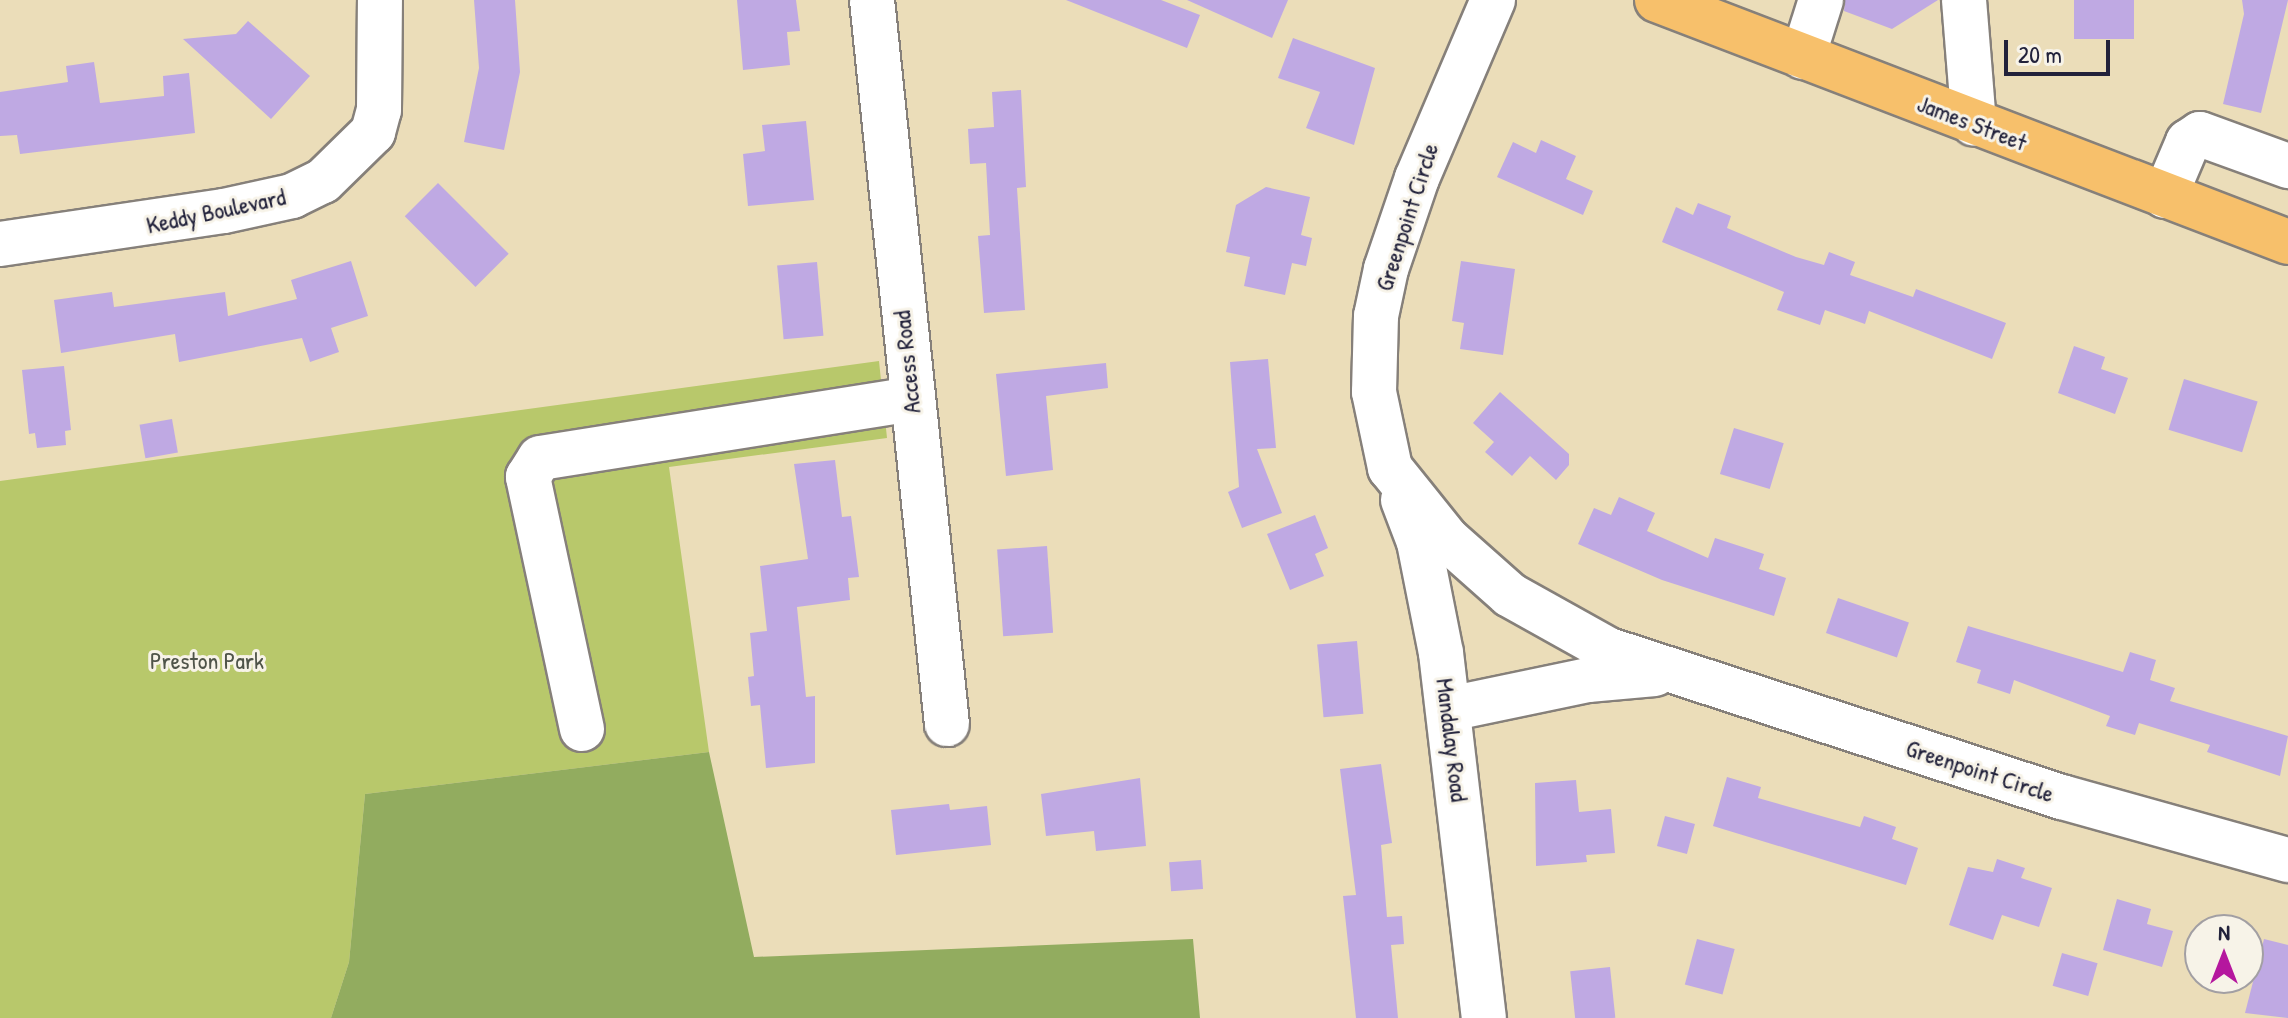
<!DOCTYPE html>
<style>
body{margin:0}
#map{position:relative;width:2288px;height:1018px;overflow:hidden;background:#ebddb9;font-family:"Patrick Hand",sans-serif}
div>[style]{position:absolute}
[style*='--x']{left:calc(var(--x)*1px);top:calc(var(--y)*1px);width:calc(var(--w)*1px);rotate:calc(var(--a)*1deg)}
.green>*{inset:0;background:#b8c86b}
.forest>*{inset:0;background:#92ac5f}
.building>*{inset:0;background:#bfa9e3;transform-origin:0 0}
.roads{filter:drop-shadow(2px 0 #86807a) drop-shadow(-2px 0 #86807a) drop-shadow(0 2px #86807a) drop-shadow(0 -2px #86807a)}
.minor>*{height:44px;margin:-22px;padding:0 22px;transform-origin:22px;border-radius:22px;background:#fff}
.major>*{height:44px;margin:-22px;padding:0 22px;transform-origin:22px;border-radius:22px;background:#f7c06b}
span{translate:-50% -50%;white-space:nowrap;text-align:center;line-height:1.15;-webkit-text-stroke:6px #f7f3e8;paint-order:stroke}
.street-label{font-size:24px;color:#22223b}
.park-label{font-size:24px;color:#4f5449}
.north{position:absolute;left:2184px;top:914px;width:80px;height:80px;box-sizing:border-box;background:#f7f3e8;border:2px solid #a29fa3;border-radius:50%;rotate:0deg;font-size:22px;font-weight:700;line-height:32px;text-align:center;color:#22223b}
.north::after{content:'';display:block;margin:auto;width:28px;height:36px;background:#b5179e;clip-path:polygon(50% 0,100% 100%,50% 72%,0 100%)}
.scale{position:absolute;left:2004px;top:40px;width:106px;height:36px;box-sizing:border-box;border:4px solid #22223b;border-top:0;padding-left:10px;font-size:24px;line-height:28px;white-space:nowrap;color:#22223b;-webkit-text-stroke:6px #f7f3e8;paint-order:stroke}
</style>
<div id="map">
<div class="green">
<i style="clip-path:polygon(879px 361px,887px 438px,669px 467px,709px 752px,365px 794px,349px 962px,331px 1018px,0 1018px,0 481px)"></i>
</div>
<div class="forest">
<i style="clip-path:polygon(709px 752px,754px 957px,1193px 939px,1200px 1018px,331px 1018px,349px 962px,365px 794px)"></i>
</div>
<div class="building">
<i style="clip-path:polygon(474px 0,515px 0,520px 72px,504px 150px,464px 142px,479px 68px)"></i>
<i style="clip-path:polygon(737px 0,796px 0,800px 31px,787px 32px,790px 65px,743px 70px)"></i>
<i style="clip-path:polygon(1066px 0,1161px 0,1200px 15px,1187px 48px)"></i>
<i style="clip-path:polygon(1187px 0,1288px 0,1272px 38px)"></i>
<i style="clip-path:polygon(1845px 0,1938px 0,1892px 29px,1844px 11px)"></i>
<i style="left:2074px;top:0;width:60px;height:39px"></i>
<i style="clip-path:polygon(2242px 0,2288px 0,2261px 113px,2223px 104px,2244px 14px)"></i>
<i style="clip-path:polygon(248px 21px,310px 76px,271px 119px,183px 39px,236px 34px)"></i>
<i style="clip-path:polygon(1293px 38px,1375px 68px,1354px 145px,1306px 128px,1320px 92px,1278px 78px)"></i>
<i style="clip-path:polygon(94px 62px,100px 103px,164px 96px,163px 76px,189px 73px,195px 133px,20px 154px,17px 135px,0 136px,0 92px,68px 82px,66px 66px)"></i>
<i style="clip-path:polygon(1021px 90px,1026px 187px,1017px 188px,1025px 310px,984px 313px,978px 236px,990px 235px,986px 163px,970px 164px,968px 129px,994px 127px,992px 92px)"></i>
<i style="clip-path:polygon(806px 121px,814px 200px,748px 206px,743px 154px,765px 151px,762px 125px)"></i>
<i style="clip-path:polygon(1541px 140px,1576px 156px,1566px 179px,1593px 191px,1583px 215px,1497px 177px,1513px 142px,1536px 153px)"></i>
<i style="left:438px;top:183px;width:100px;height:47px;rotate:45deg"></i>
<i style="clip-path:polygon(1266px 187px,1310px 197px,1301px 235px,1312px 238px,1306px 266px,1292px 263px,1285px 295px,1244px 286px,1250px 257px,1226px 252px,1236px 205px)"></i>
<i style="clip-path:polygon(1698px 203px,1731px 216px,1727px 228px,1796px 257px,1824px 265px,1829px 252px,1855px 262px,1850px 275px,1913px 297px,1916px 289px,2006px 323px,1992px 359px,1869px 311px,1865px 324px,1825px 310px,1820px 325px,1777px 310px,1784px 292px,1662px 242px,1676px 207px,1693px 215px)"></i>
<i style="clip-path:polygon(351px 261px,368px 316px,331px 328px,339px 352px,310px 362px,302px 338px,179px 362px,175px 334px,61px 353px,54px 300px,112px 292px,114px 307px,225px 292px,228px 316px,297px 299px,291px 280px)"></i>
<i style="clip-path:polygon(1461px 261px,1515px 269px,1503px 355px,1460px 349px,1464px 323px,1452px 321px)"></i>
<i style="left:817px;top:262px;width:74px;height:40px;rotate:85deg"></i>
<i style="clip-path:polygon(2074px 346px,2105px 357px,2101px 369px,2128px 378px,2115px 414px,2058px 393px)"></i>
<i style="clip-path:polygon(1268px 359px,1276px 448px,1257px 449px,1282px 513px,1242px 528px,1228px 492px,1239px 487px,1230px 362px)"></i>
<i style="clip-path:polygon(1106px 363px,1108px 388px,1046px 396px,1053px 470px,1006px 476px,996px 374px)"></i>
<i style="clip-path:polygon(64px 366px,71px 430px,65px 431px,66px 445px,37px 448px,35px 433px,29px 434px,22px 370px)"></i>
<i style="left:2184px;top:379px;width:77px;height:53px;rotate:17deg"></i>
<i style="clip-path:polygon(1500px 392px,1569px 454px,1569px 465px,1556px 480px,1530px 456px,1512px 476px,1485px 452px,1494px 442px,1473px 423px)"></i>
<i style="left:172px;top:419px;width:34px;height:33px;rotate:80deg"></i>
<i style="left:1734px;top:428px;width:52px;height:48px;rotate:17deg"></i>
<i style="clip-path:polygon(835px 460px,842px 517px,851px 516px,859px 577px,848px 578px,850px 600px,797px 607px,806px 697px,815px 696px,815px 763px,766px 768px,760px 705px,751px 706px,748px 677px,754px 676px,750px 633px,767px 631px,760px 566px,808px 559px,794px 464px)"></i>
<i style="clip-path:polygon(1619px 497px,1655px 513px,1647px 531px,1708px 558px,1715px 538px,1764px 554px,1759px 569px,1786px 578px,1774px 616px,1662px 580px,1578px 544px,1594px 508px,1611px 515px)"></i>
<i style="clip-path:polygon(1315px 515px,1328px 548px,1315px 554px,1324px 576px,1290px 590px,1267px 534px)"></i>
<i style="left:1047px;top:546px;width:87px;height:50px;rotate:86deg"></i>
<i style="left:1838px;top:598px;width:75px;height:37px;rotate:19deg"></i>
<i style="clip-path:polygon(1968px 626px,2123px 672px,2130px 652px,2156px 660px,2150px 680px,2175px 688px,2170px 701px,2288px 736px,2280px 776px,2207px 752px,2210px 745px,2139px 723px,2135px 735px,2106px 726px,2110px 716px,2014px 680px,2010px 694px,1977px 683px,1981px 670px,1956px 662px)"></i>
<i style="left:1357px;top:641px;width:73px;height:40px;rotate:85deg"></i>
<i style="clip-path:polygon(1381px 764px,1392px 843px,1381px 845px,1387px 917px,1402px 916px,1404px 944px,1391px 945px,1398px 1018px,1356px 1018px,1343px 896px,1356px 895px,1340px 769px)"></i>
<i style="clip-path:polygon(1727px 777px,1761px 787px,1758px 798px,1860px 827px,1864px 816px,1896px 827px,1892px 839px,1918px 848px,1906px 885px,1713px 826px)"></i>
<i style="clip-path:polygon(1140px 778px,1146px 846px,1096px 851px,1094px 831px,1046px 836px,1041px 794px)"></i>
<i style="clip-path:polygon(1576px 780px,1579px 812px,1611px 809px,1615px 853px,1586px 855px,1587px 862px,1536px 866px,1535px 783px)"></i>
<i style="clip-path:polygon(949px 804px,950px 810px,987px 806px,991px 845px,896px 855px,891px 810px)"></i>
<i style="left:1665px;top:816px;width:31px;height:31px;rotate:15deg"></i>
<i style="clip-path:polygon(1997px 859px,2025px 868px,2021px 878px,2052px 888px,2039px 927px,2002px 915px,1993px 940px,1949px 925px,1968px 867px,1993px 872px)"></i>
<i style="left:1201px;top:860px;width:29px;height:32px;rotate:86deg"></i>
<i style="clip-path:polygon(2117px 899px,2151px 909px,2147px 924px,2173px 931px,2162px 967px,2103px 950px)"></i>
<i style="left:1697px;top:939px;width:39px;height:47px;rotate:15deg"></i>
<i style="clip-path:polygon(2264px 939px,2288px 945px,2288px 1018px,2245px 1013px)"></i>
<i style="left:2062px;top:953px;width:37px;height:34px;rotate:16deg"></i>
<i style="left:1610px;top:967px;width:51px;height:40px;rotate:84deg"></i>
</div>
<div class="roads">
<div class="minor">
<i style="--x:872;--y:0;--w:728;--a:84.09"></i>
<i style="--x:1493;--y:0;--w:194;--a:113.1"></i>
<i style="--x:1417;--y:178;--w:96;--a:108.8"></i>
<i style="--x:1386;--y:269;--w:48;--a:102"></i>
<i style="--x:1376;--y:316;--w:76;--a:91.5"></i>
<i style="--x:1374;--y:392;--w:78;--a:78.1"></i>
<i style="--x:1390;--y:468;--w:91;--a:51.2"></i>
<i style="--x:1447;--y:539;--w:84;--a:41.6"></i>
<i style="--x:1510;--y:595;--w:113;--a:29.1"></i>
<i style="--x:1609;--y:650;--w:476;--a:18"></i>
<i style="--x:2062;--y:797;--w:235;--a:15.6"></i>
<i style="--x:1964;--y:0;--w:124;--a:85.4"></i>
<i style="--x:1803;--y:57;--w:60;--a:-72.5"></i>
<i style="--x:2165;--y:196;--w:59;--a:-66.9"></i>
<i style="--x:2188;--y:142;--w:14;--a:-34"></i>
<i style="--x:2200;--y:134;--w:94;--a:20"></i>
<i style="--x:0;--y:244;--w:226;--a:-8.4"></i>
<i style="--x:224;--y:211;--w:70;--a:-12.4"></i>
<i style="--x:292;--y:196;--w:34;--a:-26"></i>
<i style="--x:323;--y:181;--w:70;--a:-44.4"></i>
<i style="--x:373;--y:132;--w:23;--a:-75"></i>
<i style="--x:379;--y:110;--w:110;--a:-89.5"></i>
<i style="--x:1403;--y:500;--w:45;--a:69.1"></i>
<i style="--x:1419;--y:542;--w:113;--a:78.8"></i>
<i style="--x:1441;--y:653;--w:368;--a:83.3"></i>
<i style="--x:1449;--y:709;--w:142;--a:-11.8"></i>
<i style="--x:1588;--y:680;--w:67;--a:-5.1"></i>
<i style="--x:582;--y:729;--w:258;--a:-102.1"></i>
<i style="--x:528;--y:477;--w:22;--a:-58"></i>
<i style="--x:540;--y:458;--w:376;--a:-9"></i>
</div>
<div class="major">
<i style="--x:1657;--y:0;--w:676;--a:20.98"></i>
</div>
</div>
<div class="street-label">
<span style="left:1972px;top:123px;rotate:21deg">James Street</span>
<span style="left:216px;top:211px;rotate:-12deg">Keddy Boulevard</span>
<span style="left:1407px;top:217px;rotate:-72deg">Greenpoint Circle</span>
<span style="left:907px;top:362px;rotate:-96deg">Access Road</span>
<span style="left:1452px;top:740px;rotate:83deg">Mandalay Road</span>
<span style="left:1980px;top:771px;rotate:18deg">Greenpoint Circle</span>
</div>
<div class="park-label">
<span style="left:207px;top:661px">Preston Park</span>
</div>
<div class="north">N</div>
<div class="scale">20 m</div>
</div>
